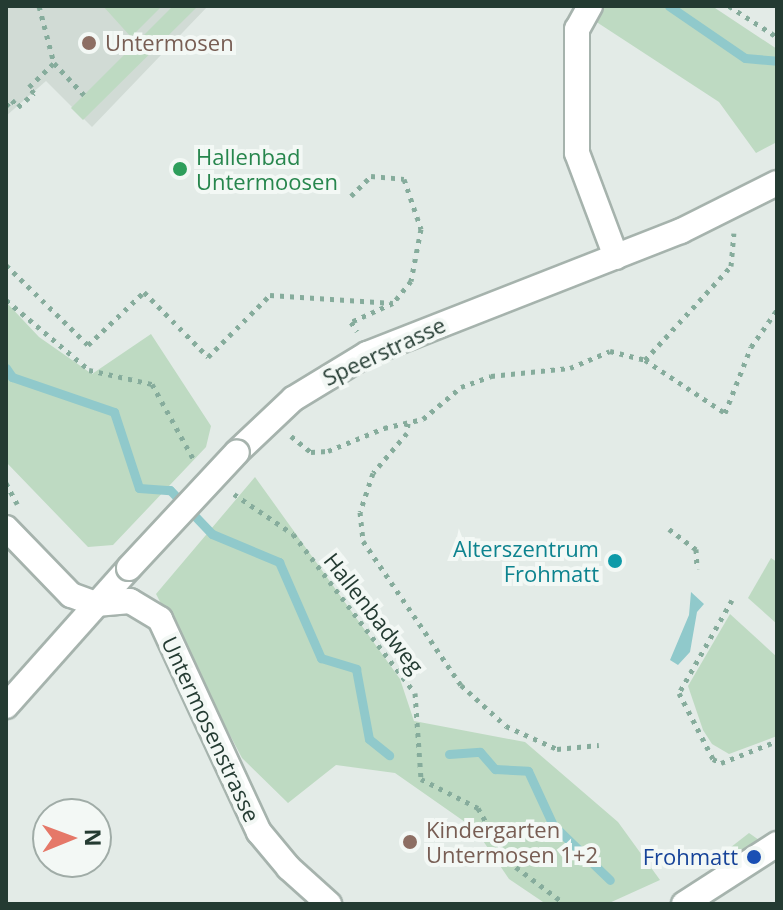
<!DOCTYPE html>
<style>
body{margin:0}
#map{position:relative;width:783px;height:910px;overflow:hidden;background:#e3ebe7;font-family:"Open Sans",sans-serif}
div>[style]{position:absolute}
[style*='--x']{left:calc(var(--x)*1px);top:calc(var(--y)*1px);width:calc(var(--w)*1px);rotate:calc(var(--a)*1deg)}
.built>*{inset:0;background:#d1dbd5}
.green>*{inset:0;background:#bedac2}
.water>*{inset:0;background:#90c9cb}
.stream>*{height:9px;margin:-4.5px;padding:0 4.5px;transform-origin:4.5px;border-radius:4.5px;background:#90c9cb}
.path>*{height:5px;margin-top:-2.5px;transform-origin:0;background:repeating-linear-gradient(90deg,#86ac9c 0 4px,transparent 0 10px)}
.roads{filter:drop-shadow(2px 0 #a6b3ad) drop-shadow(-2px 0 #a6b3ad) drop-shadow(0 2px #a6b3ad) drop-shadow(0 -2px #a6b3ad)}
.minor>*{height:24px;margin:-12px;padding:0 12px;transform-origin:12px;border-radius:12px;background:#fff}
.bridges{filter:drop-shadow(2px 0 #a6b3ad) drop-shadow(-2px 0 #a6b3ad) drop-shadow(0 2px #a6b3ad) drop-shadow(0 -2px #a6b3ad)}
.minor-bridge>*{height:24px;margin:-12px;padding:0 12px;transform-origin:12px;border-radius:12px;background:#fff}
.dots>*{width:22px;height:22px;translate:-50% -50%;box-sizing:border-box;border:4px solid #f3f8f5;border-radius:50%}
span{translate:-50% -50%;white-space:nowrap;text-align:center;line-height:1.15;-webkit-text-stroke:8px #f3f8f5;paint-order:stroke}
.education-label{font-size:22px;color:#785e54}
.left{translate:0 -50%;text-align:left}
.leisure-label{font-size:22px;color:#27864d}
.street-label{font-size:22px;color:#243b32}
.culture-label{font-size:22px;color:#0d838f}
.right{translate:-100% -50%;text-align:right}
.transit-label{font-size:22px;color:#164399}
.frame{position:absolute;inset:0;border:8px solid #243b32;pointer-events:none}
.north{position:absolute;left:32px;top:798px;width:80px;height:80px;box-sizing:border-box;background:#f3f8f5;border:2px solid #a0aca7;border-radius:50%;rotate:89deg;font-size:22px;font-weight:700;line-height:32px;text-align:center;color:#243b32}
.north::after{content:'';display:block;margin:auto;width:28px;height:36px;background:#e57868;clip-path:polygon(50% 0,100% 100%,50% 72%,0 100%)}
</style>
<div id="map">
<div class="built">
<i style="clip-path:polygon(6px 6px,208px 6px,92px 127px,46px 81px,6px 116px)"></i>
</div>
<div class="green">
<i style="clip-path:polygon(103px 6px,162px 6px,131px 37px)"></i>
<i style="clip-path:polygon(173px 6px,198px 6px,83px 120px,71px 108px)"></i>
<i style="clip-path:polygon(572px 6px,712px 6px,777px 49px,777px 142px,756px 153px,719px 102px)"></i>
<i style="clip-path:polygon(6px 302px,39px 337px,92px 374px,151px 334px,211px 426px,206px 447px,113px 545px,88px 547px,6px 462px)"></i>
<i style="clip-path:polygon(255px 477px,400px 679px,414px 721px,525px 742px,618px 822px,660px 880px,607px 904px,546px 904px,509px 879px,475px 829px,395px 773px,336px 765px,288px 803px,242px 758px,156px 594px)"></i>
<i style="clip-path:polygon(771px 558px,777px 562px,777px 624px,748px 598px)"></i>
<i style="clip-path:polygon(730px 614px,777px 657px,777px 736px,729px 754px,712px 744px,703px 730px,688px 686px)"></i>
<i style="clip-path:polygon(749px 833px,759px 840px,730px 858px,717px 858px)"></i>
</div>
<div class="water">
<i style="clip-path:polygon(691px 592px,704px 604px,697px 612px,690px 652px,678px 665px,670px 660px,689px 615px)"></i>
</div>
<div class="stream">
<i style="--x:669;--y:6;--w:92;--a:34.4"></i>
<i style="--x:745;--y:58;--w:32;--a:5"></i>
<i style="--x:6;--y:368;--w:11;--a:56"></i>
<i style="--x:12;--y:377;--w:108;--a:18.9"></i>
<i style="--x:114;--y:412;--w:80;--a:71.8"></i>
<i style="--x:139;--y:488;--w:31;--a:4"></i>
<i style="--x:170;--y:490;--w:61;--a:46.3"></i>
<i style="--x:212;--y:534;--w:73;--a:22.7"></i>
<i style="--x:279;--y:562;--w:105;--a:66.4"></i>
<i style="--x:321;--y:658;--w:37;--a:17"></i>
<i style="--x:356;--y:669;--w:71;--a:79.5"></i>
<i style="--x:369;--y:739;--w:26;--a:39"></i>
<i style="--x:449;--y:754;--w:31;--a:-4"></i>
<i style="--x:480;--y:752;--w:23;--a:49"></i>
<i style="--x:495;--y:769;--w:33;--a:3"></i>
<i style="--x:528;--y:771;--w:60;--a:65.2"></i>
<i style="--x:553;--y:825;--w:79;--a:44"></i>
</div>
<div class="path">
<i style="--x:39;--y:6;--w:59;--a:75.3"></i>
<i style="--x:54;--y:63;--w:44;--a:46.8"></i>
<i style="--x:729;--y:6;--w:57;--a:32.9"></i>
<i style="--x:6;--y:106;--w:8;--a:-45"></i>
<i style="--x:12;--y:100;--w:9;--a:49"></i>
<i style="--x:18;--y:107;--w:21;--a:-41"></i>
<i style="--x:34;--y:93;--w:8;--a:-130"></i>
<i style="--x:29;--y:87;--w:35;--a:-44"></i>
<i style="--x:351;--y:196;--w:28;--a:-45"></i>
<i style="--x:371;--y:176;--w:33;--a:5"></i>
<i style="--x:404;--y:179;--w:53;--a:71.2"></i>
<i style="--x:421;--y:229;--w:53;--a:100.9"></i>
<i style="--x:411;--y:281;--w:28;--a:129"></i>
<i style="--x:393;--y:303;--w:46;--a:155.7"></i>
<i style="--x:351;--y:322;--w:11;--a:56"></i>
<i style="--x:6;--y:265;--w:115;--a:44.3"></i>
<i style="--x:88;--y:345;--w:77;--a:-43.4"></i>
<i style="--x:144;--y:292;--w:91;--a:45.4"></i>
<i style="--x:208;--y:357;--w:88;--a:-45"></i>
<i style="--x:270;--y:295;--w:123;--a:3.7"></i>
<i style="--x:6;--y:300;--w:109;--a:40.1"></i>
<i style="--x:89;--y:370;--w:65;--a:12.5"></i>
<i style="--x:152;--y:384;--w:89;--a:61.1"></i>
<i style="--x:645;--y:360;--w:96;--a:33.5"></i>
<i style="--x:725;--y:413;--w:71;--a:-68.5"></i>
<i style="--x:751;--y:347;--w:45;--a:-54.9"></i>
<i style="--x:408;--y:423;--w:10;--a:96"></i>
<i style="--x:407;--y:433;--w:52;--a:130.4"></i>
<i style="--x:373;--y:473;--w:41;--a:108.4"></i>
<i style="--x:360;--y:512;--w:29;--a:84"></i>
<i style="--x:363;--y:541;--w:174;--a:55.8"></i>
<i style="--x:461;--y:685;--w:61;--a:42.3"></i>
<i style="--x:506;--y:726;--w:56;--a:24.3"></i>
<i style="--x:557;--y:749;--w:42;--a:-5.4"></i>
<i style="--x:291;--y:436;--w:26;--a:39"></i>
<i style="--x:311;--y:452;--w:17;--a:-3"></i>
<i style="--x:328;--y:451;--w:61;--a:-22.3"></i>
<i style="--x:384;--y:428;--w:40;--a:-13"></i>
<i style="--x:423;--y:419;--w:50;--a:-40.1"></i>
<i style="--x:461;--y:387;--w:32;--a:-20"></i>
<i style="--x:491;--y:376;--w:79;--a:-5.8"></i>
<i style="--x:570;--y:368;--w:43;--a:-23"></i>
<i style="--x:610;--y:351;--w:36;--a:14"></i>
<i style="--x:645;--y:360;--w:127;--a:-47.5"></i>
<i style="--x:731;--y:266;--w:33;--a:-85"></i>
<i style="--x:6;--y:483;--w:24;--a:62"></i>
<i style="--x:234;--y:494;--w:71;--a:34.1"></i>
<i style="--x:293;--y:534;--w:200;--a:52.5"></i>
<i style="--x:415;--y:693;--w:86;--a:86"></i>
<i style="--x:421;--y:779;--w:64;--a:27"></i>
<i style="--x:478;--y:808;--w:61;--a:60.5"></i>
<i style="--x:508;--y:861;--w:71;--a:37"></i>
<i style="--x:669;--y:529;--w:34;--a:37"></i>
<i style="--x:696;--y:549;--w:20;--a:87"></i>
<i style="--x:732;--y:600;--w:107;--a:119.7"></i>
<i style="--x:679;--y:693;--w:74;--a:62.7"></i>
<i style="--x:713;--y:759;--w:9;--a:27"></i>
<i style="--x:721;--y:763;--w:60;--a:-21.4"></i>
</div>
<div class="roads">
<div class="minor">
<i style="--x:590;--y:6;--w:26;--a:119"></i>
<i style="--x:577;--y:29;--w:124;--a:90"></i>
<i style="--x:577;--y:153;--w:111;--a:69.4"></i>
<i style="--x:237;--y:452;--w:77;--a:-43.4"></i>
<i style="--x:293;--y:399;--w:87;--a:-31.3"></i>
<i style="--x:367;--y:354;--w:337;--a:-21.4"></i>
<i style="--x:681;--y:231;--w:107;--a:-26.6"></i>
<i style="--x:6;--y:528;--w:93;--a:45.9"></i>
<i style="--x:71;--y:595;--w:27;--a:20"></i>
<i style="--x:96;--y:604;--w:34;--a:-5"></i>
<i style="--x:130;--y:601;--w:35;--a:31"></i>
<i style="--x:160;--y:619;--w:235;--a:65.1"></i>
<i style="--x:259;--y:832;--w:47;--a:50.2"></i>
<i style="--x:289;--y:868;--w:54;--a:42"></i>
<i style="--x:6;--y:706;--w:185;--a:-48.3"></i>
<i style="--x:684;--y:904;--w:111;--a:-32.8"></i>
</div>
</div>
<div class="bridges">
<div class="minor-bridge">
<i style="--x:129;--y:568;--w:158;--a:-47"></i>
</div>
</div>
<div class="dots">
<i style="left:89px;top:43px;background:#8d6e63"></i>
<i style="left:180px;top:169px;background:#2e9e5b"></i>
<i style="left:615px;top:561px;background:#0f9aa8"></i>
<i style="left:410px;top:842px;background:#8d6e63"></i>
<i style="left:754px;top:857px;background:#1a4fb4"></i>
</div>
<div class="education-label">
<span class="left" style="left:105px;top:43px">Untermosen</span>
<span class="left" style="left:426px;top:842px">Kindergarten<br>Untermosen 1+2</span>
</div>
<div class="leisure-label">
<span class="left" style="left:196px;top:169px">Hallenbad<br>Untermoosen</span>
</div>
<div class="street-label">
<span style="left:384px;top:351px;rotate:-25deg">Speerstrasse</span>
<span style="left:374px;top:613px;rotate:52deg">Hallenbadweg</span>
<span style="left:211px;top:729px;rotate:65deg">Untermosenstrasse</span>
</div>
<div class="culture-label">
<span class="right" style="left:599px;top:561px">Alterszentrum<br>Frohmatt</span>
</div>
<div class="transit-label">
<span class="right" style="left:738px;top:857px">Frohmatt</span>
</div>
<div class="frame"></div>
<div class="north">N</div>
</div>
